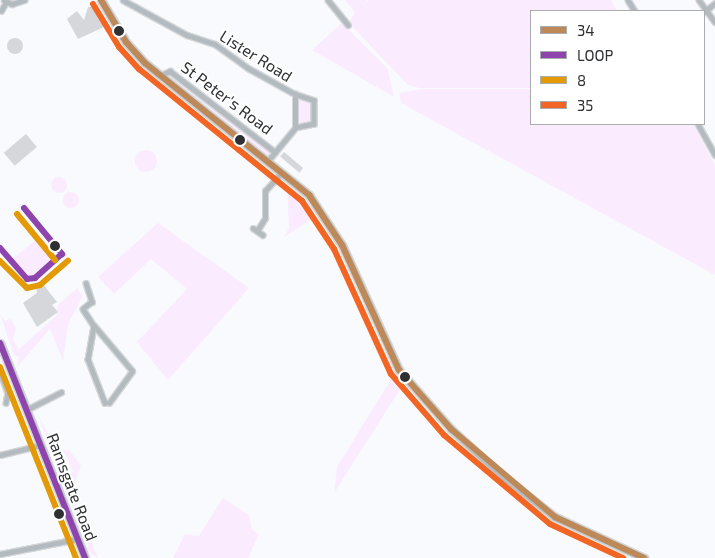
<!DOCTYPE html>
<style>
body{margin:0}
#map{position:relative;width:715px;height:558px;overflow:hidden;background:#f8fafd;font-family:"Exo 2",sans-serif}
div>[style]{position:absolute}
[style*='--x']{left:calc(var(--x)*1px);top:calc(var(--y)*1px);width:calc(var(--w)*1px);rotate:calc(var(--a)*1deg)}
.green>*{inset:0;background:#faecfe}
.round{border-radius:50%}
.building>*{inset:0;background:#d6d7da;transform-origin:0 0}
.roads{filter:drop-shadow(1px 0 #d4d6d8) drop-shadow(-1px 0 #d4d6d8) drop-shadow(0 1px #d4d6d8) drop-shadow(0 -1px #d4d6d8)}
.street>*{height:4.5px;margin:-2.25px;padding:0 2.25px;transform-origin:2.25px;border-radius:2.25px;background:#b4bbc0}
.primary>*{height:7px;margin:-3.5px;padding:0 3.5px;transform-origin:3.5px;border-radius:3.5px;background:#b7bec2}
.bus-1>*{height:6px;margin:-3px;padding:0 3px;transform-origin:3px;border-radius:3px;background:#be8959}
.bus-2>*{height:6px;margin:-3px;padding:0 3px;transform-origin:3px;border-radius:3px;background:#8e44ad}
.bus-3>*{height:6px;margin:-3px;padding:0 3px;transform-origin:3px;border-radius:3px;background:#e39a05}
.bus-4>*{height:6px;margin:-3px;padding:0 3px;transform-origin:3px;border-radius:3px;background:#f26522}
.dots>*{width:14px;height:14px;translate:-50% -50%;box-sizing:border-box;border:2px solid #fff;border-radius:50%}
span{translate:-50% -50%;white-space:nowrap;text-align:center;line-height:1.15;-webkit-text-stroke:4px #fff;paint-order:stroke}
.street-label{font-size:16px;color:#2e3032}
.legend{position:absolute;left:530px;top:10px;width:175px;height:115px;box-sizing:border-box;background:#fff;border:1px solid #abacad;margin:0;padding:6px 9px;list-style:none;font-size:15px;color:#2e3032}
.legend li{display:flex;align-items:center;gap:10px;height:25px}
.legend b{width:25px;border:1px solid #abacad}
</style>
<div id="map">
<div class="green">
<i style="clip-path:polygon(345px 0,367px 0,363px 5px,369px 0,611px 0,617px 11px,531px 11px,531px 88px,419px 88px,407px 84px,349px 23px,355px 12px)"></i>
<i style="clip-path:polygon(342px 23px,388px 69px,394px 97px,312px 50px)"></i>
<i style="clip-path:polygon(167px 74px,171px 74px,272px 154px,268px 156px)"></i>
<i style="clip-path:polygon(423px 89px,531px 89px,531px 124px,693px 124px,715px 165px,715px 275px,401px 103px,399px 93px)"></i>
<i style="clip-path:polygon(299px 99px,312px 104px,310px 123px,297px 124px)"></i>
<i class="round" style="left:135px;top:150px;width:22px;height:22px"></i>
<i class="round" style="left:51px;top:177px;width:16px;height:16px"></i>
<i style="clip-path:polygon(287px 185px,314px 208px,313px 218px,284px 237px,289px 228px)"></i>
<i class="round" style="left:63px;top:192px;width:16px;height:16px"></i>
<i style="clip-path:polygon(158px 223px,249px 288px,168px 380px,137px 342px,187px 289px,151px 259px,114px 294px,98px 277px)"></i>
<i style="clip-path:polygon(41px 236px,56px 256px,35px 275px,26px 276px,12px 259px)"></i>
<i style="clip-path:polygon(77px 288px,83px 296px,68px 324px,63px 361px,50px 329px,17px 367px,19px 357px,14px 355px,0 314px,5px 321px,11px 319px,16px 328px,13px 339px,19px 349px,56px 316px,58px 305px)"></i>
<i style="clip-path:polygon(390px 355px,404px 383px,334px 493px,337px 467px,393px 376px,387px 356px)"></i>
<i style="clip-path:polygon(37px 413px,57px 451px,69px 450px,81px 466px,71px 493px,98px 558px,85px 549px,89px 546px,77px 526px,62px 477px,73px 472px,65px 453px,54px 457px)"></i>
<i style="clip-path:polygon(223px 498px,249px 515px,252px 530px,259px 534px,248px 558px,173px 558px,185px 534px,199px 536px)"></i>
</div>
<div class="building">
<i style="clip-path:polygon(88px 7px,95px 7px,104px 27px,78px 39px,67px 19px,77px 11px,84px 20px)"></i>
<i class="round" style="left:7px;top:38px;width:16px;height:16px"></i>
<i style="left:26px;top:134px;width:17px;height:29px;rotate:50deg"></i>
<i style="left:284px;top:152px;width:25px;height:6px;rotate:40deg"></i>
<i style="clip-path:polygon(43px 284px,57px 302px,52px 305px,58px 312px,37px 327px,23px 303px,37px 293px,36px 286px)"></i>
</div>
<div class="roads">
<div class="street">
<i style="--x:4;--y:0;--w:9;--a:27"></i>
<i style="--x:12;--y:4;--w:13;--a:-18"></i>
<i style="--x:123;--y:0;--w:73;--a:28.7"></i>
<i style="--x:187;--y:35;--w:29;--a:18"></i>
<i style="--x:215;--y:44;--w:41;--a:36"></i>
<i style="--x:248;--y:68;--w:54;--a:29"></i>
<i style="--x:295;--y:94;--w:20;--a:18"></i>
<i style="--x:314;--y:100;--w:24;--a:90"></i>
<i style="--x:314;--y:124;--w:19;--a:168"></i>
<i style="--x:328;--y:0;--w:32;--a:51"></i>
<i style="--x:628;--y:0;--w:13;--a:58"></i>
<i style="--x:699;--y:0;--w:27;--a:54"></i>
<i style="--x:1;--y:11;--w:10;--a:-61"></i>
<i style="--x:704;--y:12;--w:14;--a:-39"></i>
<i style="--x:161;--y:75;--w:10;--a:-24"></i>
<i style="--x:170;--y:71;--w:133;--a:37.6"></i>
<i style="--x:698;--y:124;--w:35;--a:61"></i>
<i style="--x:267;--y:162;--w:44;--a:-50.5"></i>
<i style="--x:295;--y:128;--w:34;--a:-90"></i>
<i style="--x:253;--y:228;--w:12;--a:35"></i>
<i style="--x:257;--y:231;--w:15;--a:-58"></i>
<i style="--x:265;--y:218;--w:27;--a:-90"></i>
<i style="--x:265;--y:191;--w:25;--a:-48"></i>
<i style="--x:86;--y:283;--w:20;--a:72"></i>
<i style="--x:92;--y:302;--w:11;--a:142"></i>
<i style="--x:83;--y:309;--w:20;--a:57"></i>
<i style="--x:94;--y:326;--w:34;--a:100"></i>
<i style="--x:88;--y:359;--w:47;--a:68.9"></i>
<i style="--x:105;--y:403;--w:4;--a:0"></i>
<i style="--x:109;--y:403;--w:39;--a:-54"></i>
<i style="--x:132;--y:371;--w:59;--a:-130.2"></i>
<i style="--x:0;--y:371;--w:23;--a:70"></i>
<i style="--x:8;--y:393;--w:10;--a:101"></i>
<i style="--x:28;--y:409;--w:37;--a:-27"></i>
<i style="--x:0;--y:455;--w:42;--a:-13.7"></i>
<i style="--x:0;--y:554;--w:78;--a:-11"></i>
</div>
<div class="primary">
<i style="--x:101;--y:0;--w:49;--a:59.2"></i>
<i style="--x:126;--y:42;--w:28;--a:48"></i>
<i style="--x:145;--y:63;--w:211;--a:38.8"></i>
<i style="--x:309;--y:195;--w:60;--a:56.6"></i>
<i style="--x:342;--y:245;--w:137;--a:65.5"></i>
<i style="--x:399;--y:370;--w:79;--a:48.6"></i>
<i style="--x:451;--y:429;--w:68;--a:42.6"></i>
<i style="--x:501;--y:475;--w:68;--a:37.9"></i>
<i style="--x:555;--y:517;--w:98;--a:24.7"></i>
<i style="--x:0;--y:343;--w:231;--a:68.4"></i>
</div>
</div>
<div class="bus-1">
<i style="--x:101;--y:0;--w:49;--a:59.2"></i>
<i style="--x:126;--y:42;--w:28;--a:48"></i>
<i style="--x:145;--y:63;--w:211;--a:38.8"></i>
<i style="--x:309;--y:195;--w:60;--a:56.6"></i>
<i style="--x:342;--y:245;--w:137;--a:65.5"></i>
<i style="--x:399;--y:370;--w:79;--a:48.6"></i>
<i style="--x:451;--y:429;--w:136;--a:40.2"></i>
<i style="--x:555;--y:517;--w:98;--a:24.7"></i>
</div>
<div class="bus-2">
<i style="--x:24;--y:208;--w:60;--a:50.4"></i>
<i style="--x:0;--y:248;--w:41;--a:48.9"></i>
<i style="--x:27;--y:279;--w:8;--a:-7"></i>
<i style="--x:35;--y:278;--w:36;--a:-42"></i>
<i style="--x:0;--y:343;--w:231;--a:68.4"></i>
</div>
<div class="bus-3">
<i style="--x:17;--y:214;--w:60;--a:50.4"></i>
<i style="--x:0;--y:261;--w:38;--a:45"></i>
<i style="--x:27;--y:288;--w:13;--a:-13"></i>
<i style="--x:40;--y:285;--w:37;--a:-41"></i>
<i style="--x:0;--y:367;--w:206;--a:68.3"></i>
</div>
<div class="bus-4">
<i style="--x:93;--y:4;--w:50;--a:58.8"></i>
<i style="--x:119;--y:47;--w:30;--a:48"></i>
<i style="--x:139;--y:69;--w:210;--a:39"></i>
<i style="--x:302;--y:201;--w:58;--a:56.3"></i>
<i style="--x:334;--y:249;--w:137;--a:65.5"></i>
<i style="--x:391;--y:374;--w:81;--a:49"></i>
<i style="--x:444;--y:435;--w:138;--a:40"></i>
<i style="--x:550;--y:524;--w:81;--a:25"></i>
</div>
<div class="dots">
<i style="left:119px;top:31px;background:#2e3032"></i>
<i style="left:240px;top:140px;background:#2e3032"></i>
<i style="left:55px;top:246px;background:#2e3032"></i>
<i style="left:405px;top:377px;background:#2e3032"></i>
<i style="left:59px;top:514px;background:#2e3032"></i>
</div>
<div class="street-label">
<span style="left:256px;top:56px;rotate:32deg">Lister Road</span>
<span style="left:227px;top:98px;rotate:37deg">St Peter's Road</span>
<span style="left:72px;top:487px;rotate:69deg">Ramsgate Road</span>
</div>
<ul class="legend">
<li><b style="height:6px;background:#be8959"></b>34</li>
<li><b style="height:6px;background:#8e44ad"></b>LOOP</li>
<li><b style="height:6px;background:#e39a05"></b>8</li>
<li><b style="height:6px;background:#f26522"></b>35</li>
</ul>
</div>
